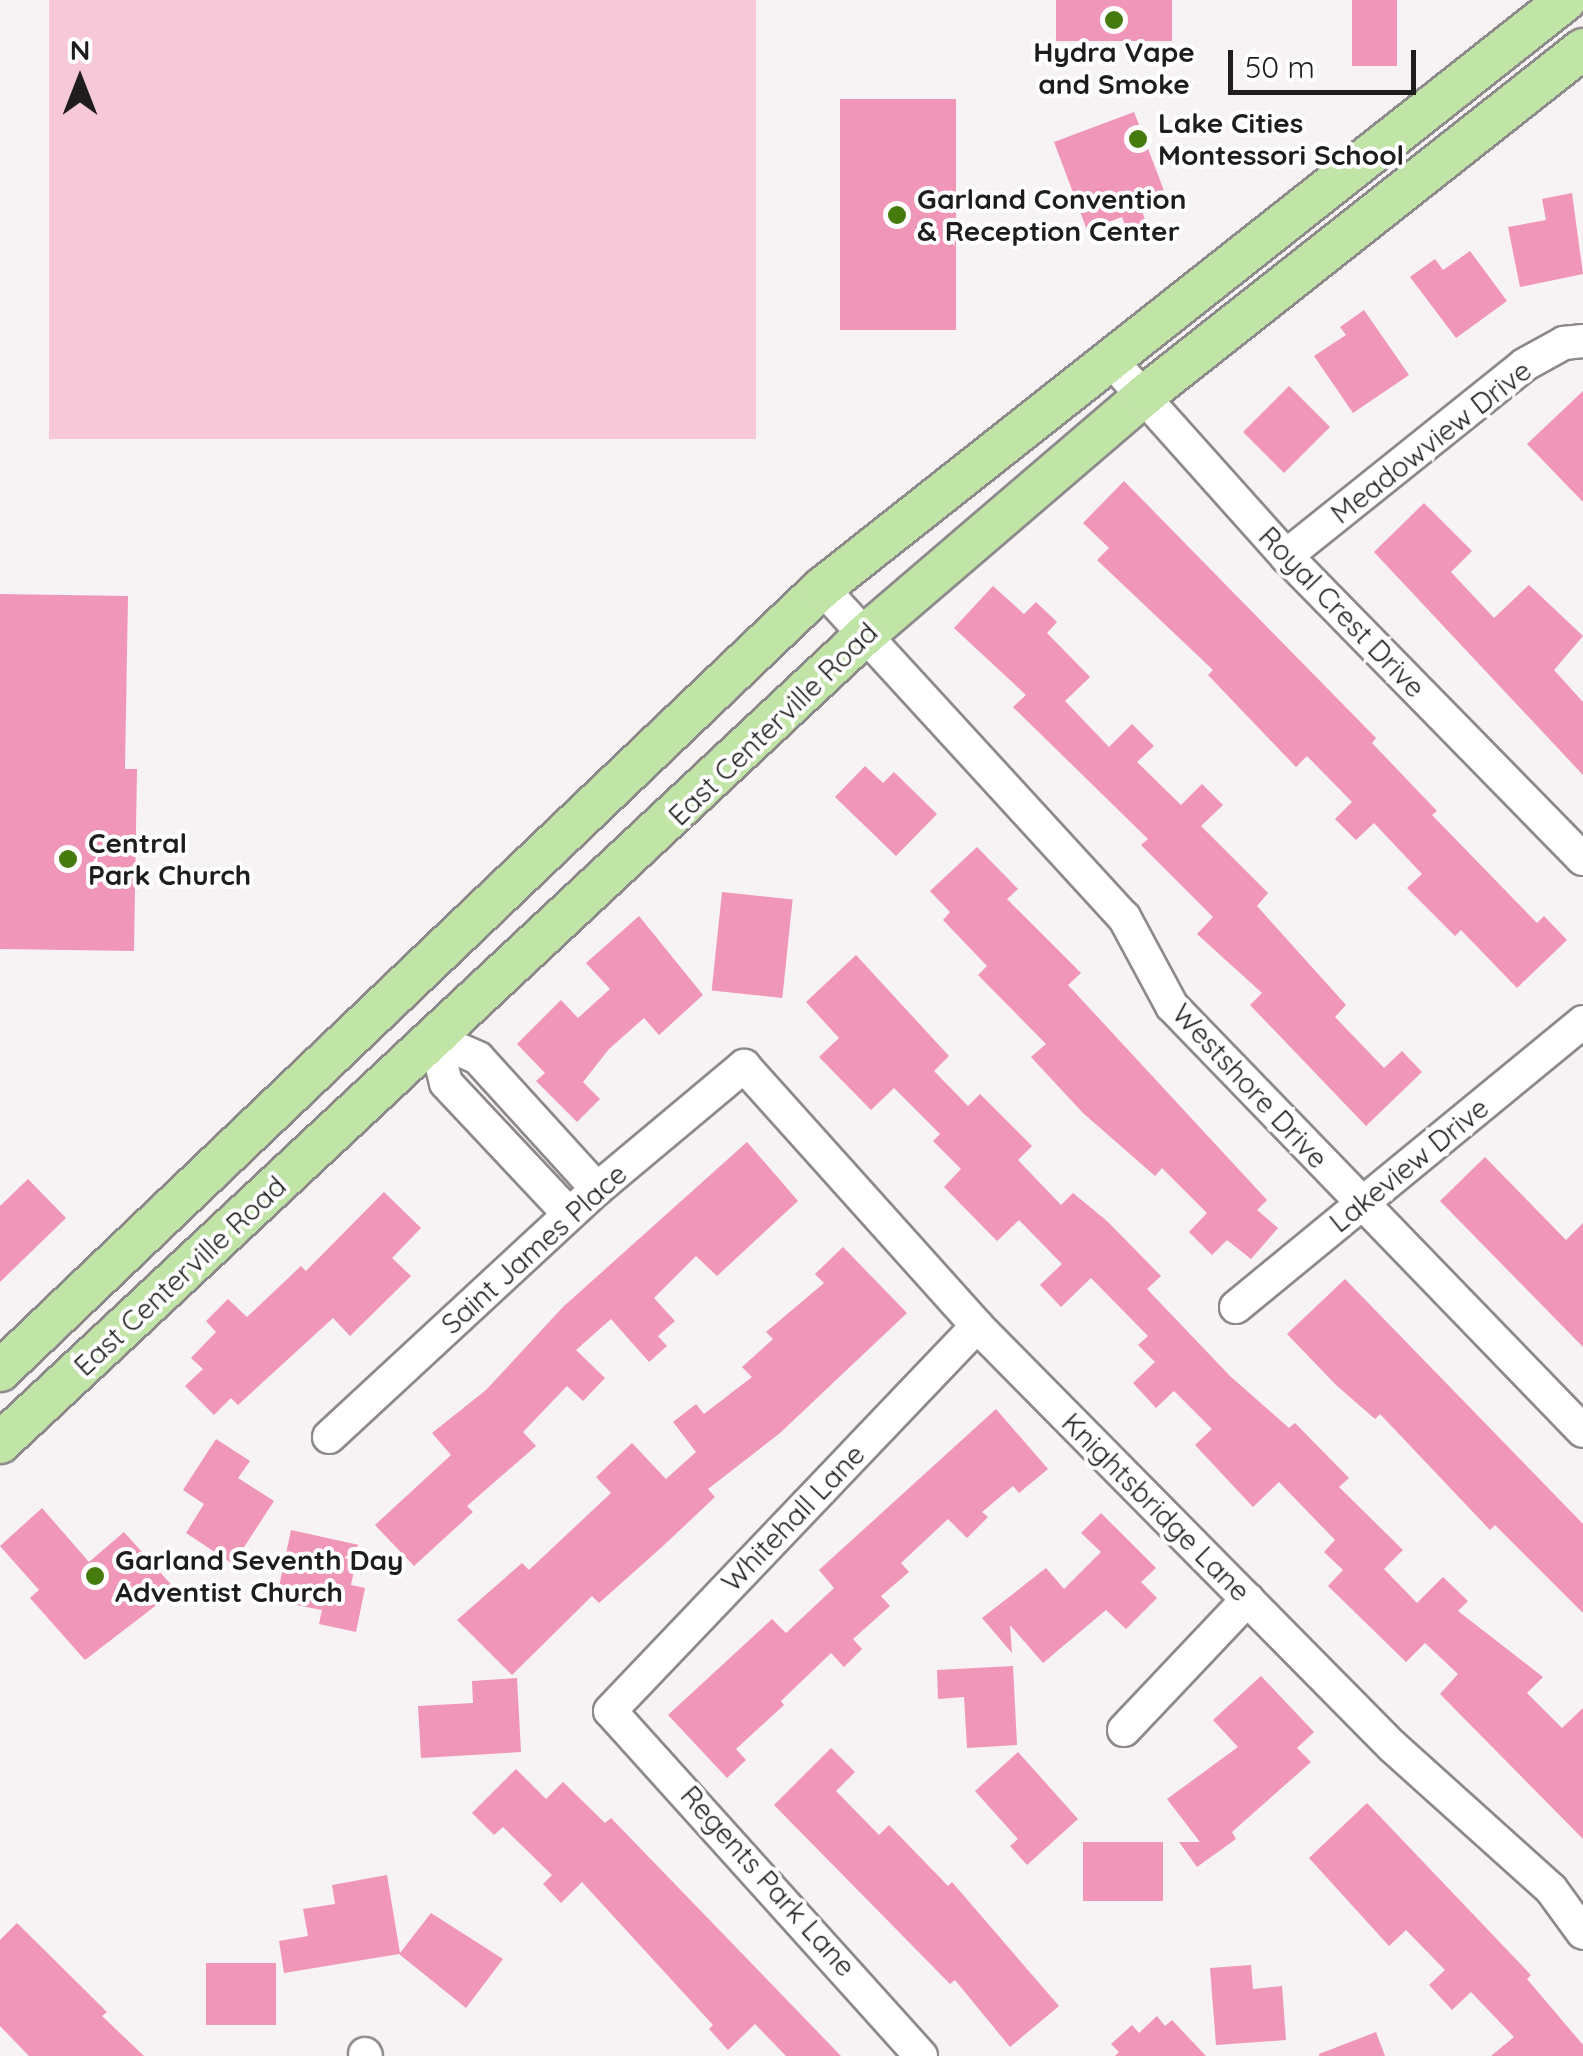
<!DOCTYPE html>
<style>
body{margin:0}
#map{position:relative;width:1583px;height:2056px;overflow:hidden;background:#f7f2f4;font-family:Quicksand,sans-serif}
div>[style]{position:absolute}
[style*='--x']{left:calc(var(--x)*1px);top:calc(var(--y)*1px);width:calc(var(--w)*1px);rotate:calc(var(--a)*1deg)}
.green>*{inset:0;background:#f6c8d8;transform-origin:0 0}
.building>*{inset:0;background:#f096b8;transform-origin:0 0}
.roads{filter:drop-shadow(2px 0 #8e898b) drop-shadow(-2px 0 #8e898b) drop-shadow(0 2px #8e898b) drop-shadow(0 -2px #8e898b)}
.minor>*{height:32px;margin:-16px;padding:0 16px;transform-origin:16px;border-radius:16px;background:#fff}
.major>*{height:40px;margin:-20px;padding:0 20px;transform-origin:20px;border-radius:20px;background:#c1e4a7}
.dots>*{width:28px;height:28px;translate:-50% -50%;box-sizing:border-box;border:5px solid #fff;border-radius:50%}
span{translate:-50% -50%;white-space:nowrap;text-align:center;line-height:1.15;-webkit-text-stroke:8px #fff;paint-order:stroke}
.poi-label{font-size:28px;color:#1e1c1d;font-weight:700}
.left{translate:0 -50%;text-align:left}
.street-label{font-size:28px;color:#1e1c1d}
.north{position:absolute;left:30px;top:30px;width:100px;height:100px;-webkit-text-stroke:8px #fff;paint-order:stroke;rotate:0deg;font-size:28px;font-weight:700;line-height:40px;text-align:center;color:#1e1c1d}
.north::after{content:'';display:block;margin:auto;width:35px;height:45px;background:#1e1c1d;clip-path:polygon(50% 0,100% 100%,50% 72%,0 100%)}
.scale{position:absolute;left:1228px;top:50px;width:188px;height:45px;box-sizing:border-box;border:5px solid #1e1c1d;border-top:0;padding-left:12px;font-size:30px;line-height:35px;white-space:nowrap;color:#1e1c1d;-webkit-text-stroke:8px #fff;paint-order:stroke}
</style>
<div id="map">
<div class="green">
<i style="left:49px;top:0;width:707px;height:439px"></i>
</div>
<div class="building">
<i style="left:1056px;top:0;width:116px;height:41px"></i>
<i style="left:1352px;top:0;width:45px;height:66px"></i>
<i style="left:840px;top:99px;width:116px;height:231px"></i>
<i style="clip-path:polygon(1134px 112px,1166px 196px,1140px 206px,1148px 228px,1129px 235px,1122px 217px,1087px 230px,1054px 142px)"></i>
<i style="clip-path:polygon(1572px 193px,1583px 274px,1520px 287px,1508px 227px,1546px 220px,1542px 199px)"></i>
<i style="clip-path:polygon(1470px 251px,1507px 301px,1456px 338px,1410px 277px,1435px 259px,1443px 270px)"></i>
<i style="clip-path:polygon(1364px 310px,1409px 375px,1353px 413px,1314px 356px,1346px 335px,1340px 327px)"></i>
<i style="left:1289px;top:386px;width:58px;height:65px;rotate:45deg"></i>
<i style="clip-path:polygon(1583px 391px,1583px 502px,1527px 444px)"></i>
<i style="clip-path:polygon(1124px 481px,1376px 738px,1372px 743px,1437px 811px,1432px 815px,1537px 923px,1544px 916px,1567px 940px,1517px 988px,1461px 930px,1455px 936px,1407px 888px,1422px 874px,1374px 823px,1356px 840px,1335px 819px,1352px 802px,1307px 756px,1296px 767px,1208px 675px,1213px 670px,1097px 560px,1109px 548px,1083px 523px)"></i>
<i style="clip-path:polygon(1424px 503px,1472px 551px,1451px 572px,1494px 618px,1529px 585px,1583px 636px,1554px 670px,1583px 702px,1583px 775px,1374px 552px)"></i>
<i style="clip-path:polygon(993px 586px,1024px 614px,1036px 602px,1057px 622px,1047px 633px,1090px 677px,1065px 701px,1109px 747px,1132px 724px,1154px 746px,1137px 762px,1181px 805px,1202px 784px,1223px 805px,1201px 826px,1268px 893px,1257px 906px,1346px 1005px,1335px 1017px,1384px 1068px,1402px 1051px,1422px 1072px,1366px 1126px,1250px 1005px,1262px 993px,1197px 934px,1213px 917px,1141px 845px,1148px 839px,1013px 707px,1026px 695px,954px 628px)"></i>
<i style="clip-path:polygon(0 594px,128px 596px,125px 769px,137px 769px,134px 951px,0 949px)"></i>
<i style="clip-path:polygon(865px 766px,883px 783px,894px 772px,937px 814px,896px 856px,835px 797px)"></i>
<i style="clip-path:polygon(977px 847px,1018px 889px,1007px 899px,1081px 973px,1068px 985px,1267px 1200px,1257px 1210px,1278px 1228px,1251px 1259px,1227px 1240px,1212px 1255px,1189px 1232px,1207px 1213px,1162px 1168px,1155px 1176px,1083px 1113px,1031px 1057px,1046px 1044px,978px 975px,987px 966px,943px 920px,950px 912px,930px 891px)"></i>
<i style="left:722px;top:892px;width:71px;height:99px;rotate:6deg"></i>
<i style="clip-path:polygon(639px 916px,703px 995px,659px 1035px,644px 1018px,609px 1049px,583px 1082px,600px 1099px,577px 1122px,536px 1081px,545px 1073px,517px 1044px,561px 1000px,578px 1018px,610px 989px,586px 963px)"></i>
<i style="clip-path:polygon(856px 955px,949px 1056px,934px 1071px,968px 1106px,980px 1094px,1032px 1146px,1018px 1160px,1061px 1205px,1073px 1193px,1107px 1221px,1161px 1276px,1147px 1289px,1230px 1376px,1289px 1428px,1295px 1423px,1349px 1478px,1339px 1487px,1403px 1550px,1384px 1569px,1417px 1603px,1443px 1577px,1468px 1601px,1458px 1611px,1543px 1677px,1527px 1693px,1562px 1728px,1583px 1708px,1583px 1839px,1440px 1694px,1458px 1674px,1425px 1643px,1406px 1662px,1328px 1586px,1343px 1570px,1324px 1552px,1335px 1540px,1279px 1482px,1253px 1507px,1195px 1445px,1212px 1429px,1174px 1391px,1156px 1408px,1133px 1383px,1155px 1362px,1138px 1345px,1148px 1336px,1091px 1278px,1061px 1307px,1040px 1285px,1062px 1264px,1019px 1220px,997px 1241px,944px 1187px,961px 1169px,933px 1141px,940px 1134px,894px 1088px,871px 1110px,819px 1057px,839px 1038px,806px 1002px)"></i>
<i style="clip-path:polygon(747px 1142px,798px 1201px,717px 1276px,696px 1256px,654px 1298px,675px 1321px,658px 1336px,667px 1346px,649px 1362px,611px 1319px,576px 1350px,605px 1378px,583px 1401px,567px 1386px,523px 1432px,536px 1446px,467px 1506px,473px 1512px,414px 1566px,375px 1525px,451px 1455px,432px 1433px,486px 1390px,563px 1307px)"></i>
<i style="clip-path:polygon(1485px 1157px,1566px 1240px,1583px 1223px,1583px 1347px,1440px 1201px)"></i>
<i style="clip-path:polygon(28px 1179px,66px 1218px,0 1282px,0 1206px)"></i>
<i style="clip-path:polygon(384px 1192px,421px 1228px,392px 1258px,411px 1276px,350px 1336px,333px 1318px,238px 1405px,231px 1398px,214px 1415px,185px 1386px,203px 1369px,191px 1358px,216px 1332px,206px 1321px,228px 1299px,247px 1317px,301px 1266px,306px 1271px)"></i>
<i style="clip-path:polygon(843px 1247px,907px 1313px,780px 1433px,708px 1489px,715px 1497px,663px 1546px,599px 1603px,592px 1596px,512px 1675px,457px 1620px,522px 1563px,529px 1570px,611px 1493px,596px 1477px,632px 1443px,666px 1479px,696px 1452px,673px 1422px,696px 1404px,704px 1414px,752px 1377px,742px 1367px,773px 1339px,766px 1332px,824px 1283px,815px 1274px)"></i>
<i style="clip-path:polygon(1345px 1279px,1583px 1524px,1583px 1613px,1495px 1525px,1490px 1530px,1380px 1414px,1375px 1419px,1336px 1385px,1287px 1334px)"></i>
<i style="clip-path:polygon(996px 1409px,1048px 1469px,1019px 1493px,1013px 1486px,982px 1512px,988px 1517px,967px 1538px,948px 1519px,901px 1563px,909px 1572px,881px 1596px,890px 1606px,853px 1639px,862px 1649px,844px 1667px,831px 1653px,781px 1701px,784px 1705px,736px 1749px,746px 1760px,727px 1778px,668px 1715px,772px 1619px,786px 1633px,834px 1588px,819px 1570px)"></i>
<i style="clip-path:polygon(216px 1439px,250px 1461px,238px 1478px,274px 1501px,233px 1564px,186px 1533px,204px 1504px,183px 1490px)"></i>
<i style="clip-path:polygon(42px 1508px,89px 1562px,124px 1532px,176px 1590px,85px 1660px,30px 1598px,39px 1590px,0 1546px)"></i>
<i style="clip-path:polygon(1101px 1513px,1156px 1568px,1141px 1582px,1157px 1598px,1126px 1629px,1106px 1610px,1043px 1663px,1010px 1625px,1012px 1653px,982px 1618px,1046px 1568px,1064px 1589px,1101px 1552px,1081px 1533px)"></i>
<i style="clip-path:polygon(291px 1530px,359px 1545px,351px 1585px,365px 1588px,356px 1632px,319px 1624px,322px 1610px,276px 1601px)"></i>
<i style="clip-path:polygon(1013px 1666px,1017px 1745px,967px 1748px,964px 1697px,938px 1699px,937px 1670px)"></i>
<i style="clip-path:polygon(1261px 1676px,1314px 1732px,1297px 1748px,1311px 1762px,1232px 1832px,1236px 1839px,1197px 1867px,1179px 1842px,1200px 1842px,1167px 1799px,1238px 1747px,1213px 1720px)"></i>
<i style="clip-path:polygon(517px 1678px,521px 1752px,421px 1758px,418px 1706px,473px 1703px,472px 1681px)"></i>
<i style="clip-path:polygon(831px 1748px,855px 1772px,836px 1791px,879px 1835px,889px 1825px,948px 1886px,952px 1882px,1059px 2006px,1010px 2047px,955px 1980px,950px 1984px,774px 1805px)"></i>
<i style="clip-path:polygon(1018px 1752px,1078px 1819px,1027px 1865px,1010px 1846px,1018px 1839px,975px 1791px)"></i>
<i style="clip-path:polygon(516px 1769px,546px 1799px,563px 1782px,605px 1823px,611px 1818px,841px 2056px,786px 2056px,755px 2024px,728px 2050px,709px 2029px,713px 2025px,582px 1882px,561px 1903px,543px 1884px,552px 1875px,503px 1827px,494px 1835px,472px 1813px)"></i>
<i style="clip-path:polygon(1367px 1803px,1531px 1975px,1527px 1979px,1583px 2045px,1583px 2056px,1491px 2056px,1514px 2037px,1471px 1992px,1452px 2010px,1429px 1985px,1445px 1970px,1406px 1930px,1389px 1946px,1309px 1858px)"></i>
<i style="left:1083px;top:1842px;width:80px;height:59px"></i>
<i style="clip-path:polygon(387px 1875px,400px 1953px,431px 1913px,503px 1959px,466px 2008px,399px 1954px,284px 1973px,279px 1941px,308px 1936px,303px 1909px,335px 1904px,332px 1885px)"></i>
<i style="clip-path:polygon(17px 1923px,107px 2012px,102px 2016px,144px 2056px,29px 2056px,0 2026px,0 1940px)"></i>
<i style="left:206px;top:1963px;width:70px;height:62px"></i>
<i style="clip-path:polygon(1251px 1965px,1253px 1989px,1282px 1986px,1286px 2040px,1216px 2045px,1210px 1968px)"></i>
<i style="clip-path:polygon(1157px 2016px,1165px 2026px,1172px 2020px,1206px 2056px,1115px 2056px,1119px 2052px,1111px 2044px,1132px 2025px,1139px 2033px)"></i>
<i style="clip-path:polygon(1376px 2032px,1385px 2056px,1319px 2056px,1319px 2054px)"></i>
</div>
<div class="roads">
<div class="minor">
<i style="--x:1109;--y:358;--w:266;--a:48.2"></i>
<i style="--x:1286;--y:556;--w:424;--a:45.6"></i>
<i style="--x:1286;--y:556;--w:305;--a:-38.7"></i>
<i style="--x:1524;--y:365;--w:46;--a:-28.8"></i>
<i style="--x:1564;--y:343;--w:19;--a:-6"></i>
<i style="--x:822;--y:588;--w:447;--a:47.5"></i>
<i style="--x:1124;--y:917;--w:101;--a:61.7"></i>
<i style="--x:1172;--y:1006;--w:591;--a:45.96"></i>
<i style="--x:569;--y:1214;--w:180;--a:-133.2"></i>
<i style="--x:446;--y:1083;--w:45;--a:-104"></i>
<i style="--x:435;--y:1039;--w:47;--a:23.8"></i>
<i style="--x:478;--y:1058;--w:177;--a:47.7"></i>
<i style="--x:1236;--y:1307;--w:449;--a:-39.4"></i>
<i style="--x:329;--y:1437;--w:365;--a:-42.8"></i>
<i style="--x:597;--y:1189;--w:192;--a:-39.9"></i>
<i style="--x:744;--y:1066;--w:349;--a:48.1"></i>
<i style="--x:977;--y:1326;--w:590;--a:45.34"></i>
<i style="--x:1392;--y:1746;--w:214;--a:42"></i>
<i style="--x:1551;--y:1889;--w:54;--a:54"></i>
<i style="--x:1124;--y:1730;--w:180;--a:-46.6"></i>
<i style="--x:365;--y:2054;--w:2;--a:63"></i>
<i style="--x:921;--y:2056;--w:464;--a:-132"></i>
<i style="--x:610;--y:1711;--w:532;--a:-46.37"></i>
</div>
<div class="major">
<i style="--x:0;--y:1371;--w:1135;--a:-43.61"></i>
<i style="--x:822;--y:588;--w:948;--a:-38.32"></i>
<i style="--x:0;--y:1443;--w:1184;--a:-43.05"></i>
<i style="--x:865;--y:635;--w:369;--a:-40.6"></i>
<i style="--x:1145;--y:395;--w:558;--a:-38.31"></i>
</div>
</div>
<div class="dots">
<i style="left:1114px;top:20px;background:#457a0c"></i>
<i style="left:1138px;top:139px;background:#457a0c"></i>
<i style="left:897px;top:215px;background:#457a0c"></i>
<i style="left:68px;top:859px;background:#457a0c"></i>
<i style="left:95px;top:1576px;background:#457a0c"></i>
</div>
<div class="poi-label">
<span style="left:1114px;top:68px">Hydra Vape<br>and Smoke</span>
<span class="left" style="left:1158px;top:139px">Lake Cities<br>Montessori School</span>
<span class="left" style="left:917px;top:215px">Garland Convention<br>&amp; Reception Center</span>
<span class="left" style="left:88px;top:859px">Central<br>Park Church</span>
<span class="left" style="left:115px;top:1576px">Garland Seventh Day<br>Adventist Church</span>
</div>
<div class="street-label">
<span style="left:1431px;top:442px;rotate:-38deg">Meadowview Drive</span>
<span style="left:1342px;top:612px;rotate:46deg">Royal Crest Drive</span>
<span style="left:773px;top:724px;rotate:-44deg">East Centerville Road</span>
<span style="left:1250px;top:1086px;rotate:47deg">Westshore Drive</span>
<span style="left:1409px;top:1165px;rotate:-39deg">Lakeview Drive</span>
<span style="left:534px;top:1249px;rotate:-42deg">Saint James Place</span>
<span style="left:180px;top:1276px;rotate:-43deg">East Centerville Road</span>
<span style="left:1156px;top:1507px;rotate:45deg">Knightsbridge Lane</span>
<span style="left:793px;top:1518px;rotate:-46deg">Whitehall Lane</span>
<span style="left:768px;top:1881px;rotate:48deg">Regents Park Lane</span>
</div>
<div class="north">N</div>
<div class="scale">50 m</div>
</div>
